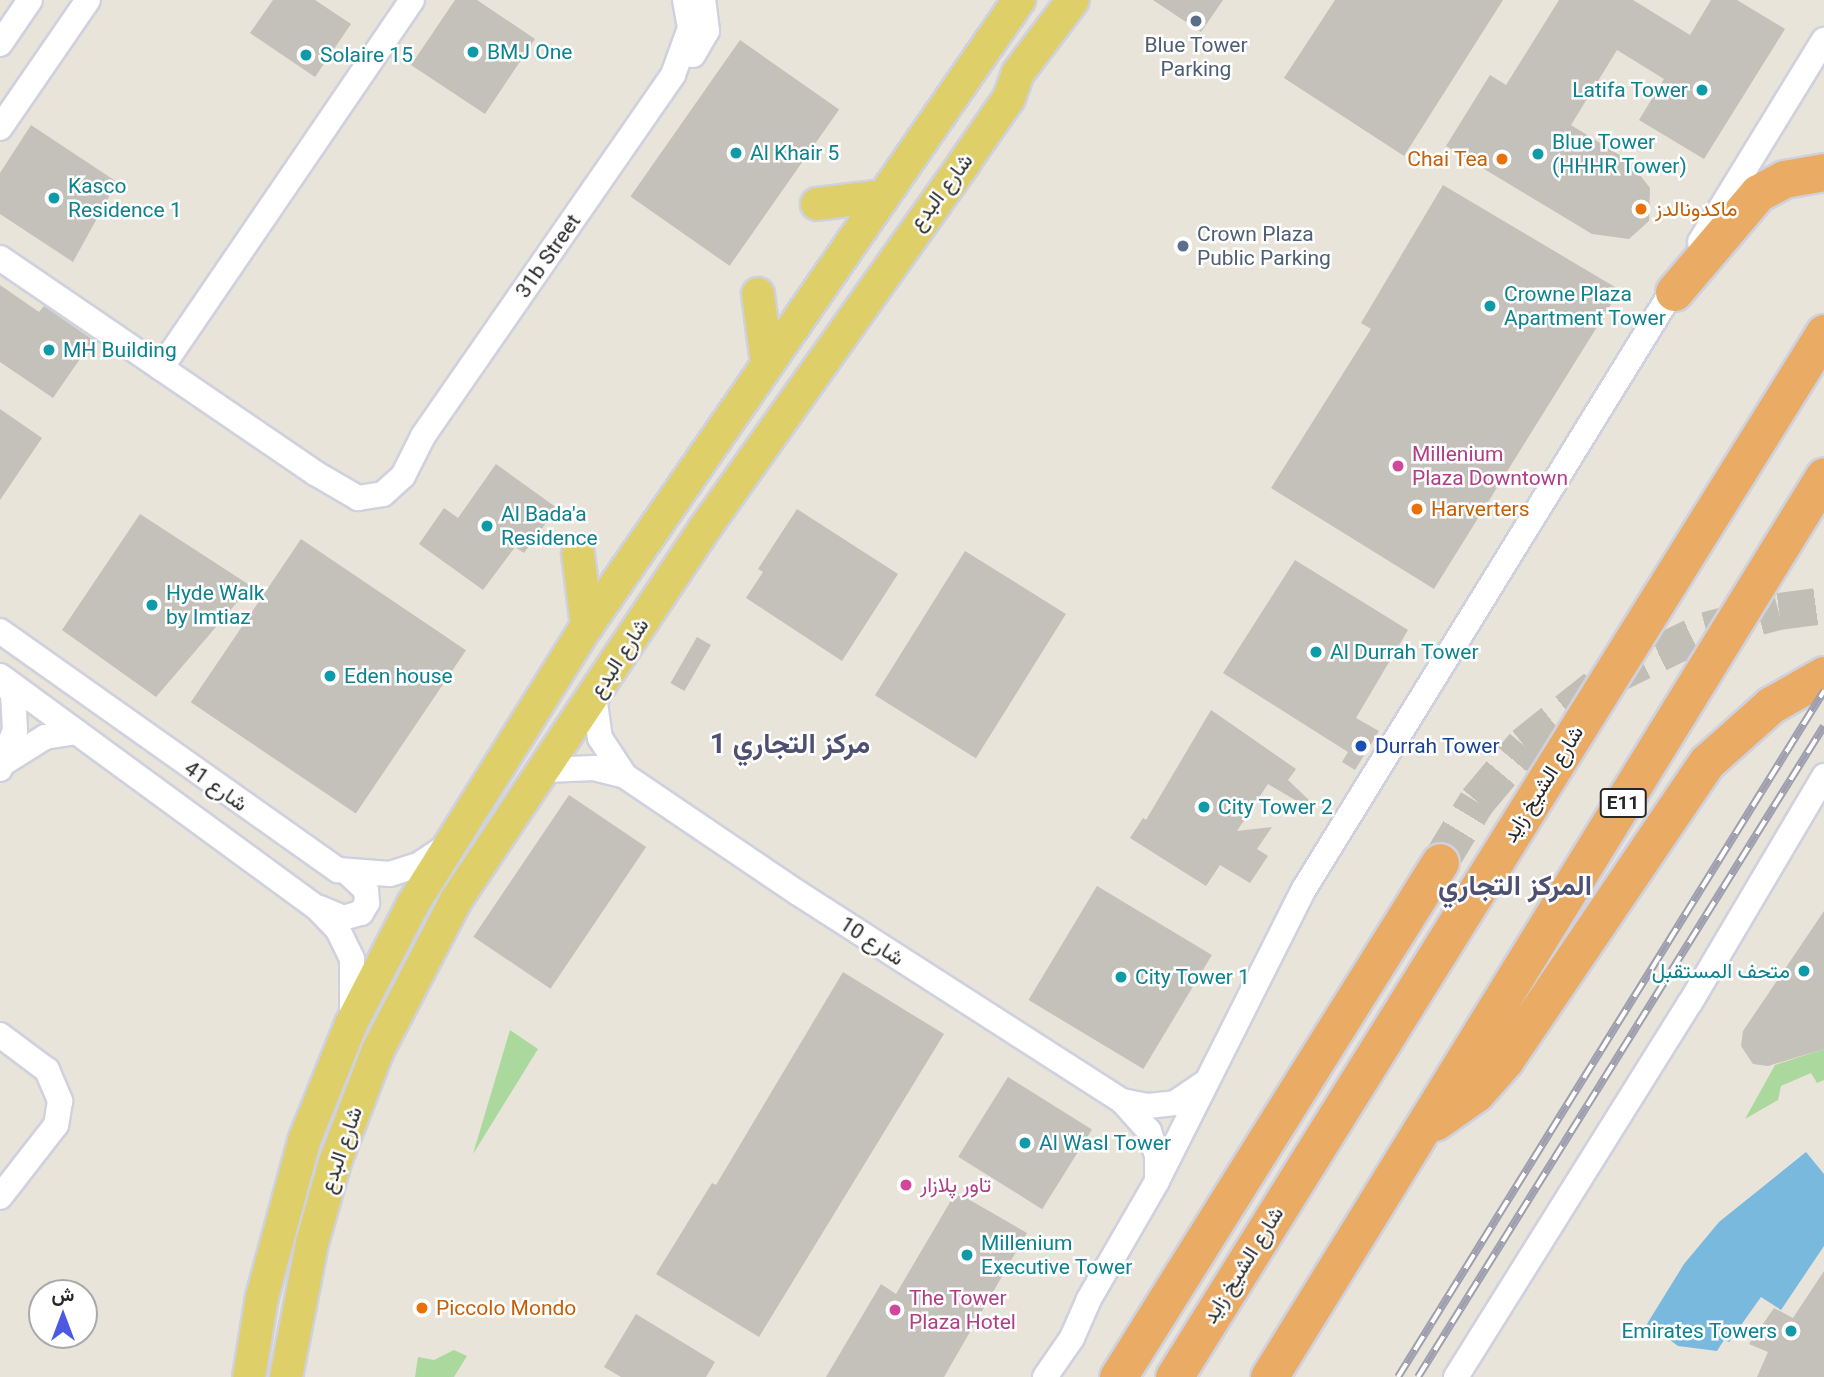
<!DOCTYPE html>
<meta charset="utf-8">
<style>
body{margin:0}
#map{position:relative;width:1824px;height:1377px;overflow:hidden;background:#e8e4da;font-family:Roboto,Vazirmatn,sans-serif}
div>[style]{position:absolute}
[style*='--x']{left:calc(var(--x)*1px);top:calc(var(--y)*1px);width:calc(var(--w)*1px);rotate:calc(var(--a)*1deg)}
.green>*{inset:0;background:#abd99d}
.water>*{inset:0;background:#79b9de}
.building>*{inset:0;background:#c4c0ba;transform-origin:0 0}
.highway-tunnel>*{height:37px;margin-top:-18.5px;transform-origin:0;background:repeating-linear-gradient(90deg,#c1beb6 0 37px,transparent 0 55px)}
.roads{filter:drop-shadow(2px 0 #d0d1df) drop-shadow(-2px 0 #d0d1df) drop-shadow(0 2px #d0d1df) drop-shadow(0 -2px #d0d1df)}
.minor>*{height:24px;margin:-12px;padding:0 12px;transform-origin:12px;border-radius:12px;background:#fff}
.major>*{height:32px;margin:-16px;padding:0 16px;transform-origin:16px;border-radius:16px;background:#decf69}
.highway>*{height:37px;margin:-18.5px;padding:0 18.5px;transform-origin:18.5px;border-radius:18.5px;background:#eaac64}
.rail>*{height:8px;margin-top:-4px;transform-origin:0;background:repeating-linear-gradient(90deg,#fff 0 16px,#9e9faf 0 32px);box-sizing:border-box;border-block:2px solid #9e9faf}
.dots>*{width:19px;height:19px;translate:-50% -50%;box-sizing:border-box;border:4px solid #fff;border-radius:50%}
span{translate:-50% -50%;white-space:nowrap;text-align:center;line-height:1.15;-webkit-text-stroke:5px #fff;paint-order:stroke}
.shield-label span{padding:2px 5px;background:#fff;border:2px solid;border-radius:5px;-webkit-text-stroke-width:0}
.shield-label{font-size:19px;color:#272727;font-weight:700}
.service-label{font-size:21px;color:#4e5e75}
.left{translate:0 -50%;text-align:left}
.culture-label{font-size:21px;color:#0d838f}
.right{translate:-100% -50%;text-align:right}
.food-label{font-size:21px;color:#c56008}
.street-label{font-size:21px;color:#272727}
.hotel-label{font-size:21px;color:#b23c85}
.transit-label{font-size:21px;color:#164399}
.district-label{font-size:28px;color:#4e5072;font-weight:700}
.north{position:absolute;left:28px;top:1279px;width:70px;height:70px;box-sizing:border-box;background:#fff;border:2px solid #a9a9a9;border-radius:50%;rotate:0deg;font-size:19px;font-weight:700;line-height:28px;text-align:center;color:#272727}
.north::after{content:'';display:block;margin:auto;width:24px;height:32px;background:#4d59e3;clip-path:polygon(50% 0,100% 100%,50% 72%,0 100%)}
</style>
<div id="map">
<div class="green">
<i style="clip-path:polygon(510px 1030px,538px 1049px,473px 1154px)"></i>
<i style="clip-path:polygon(1824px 1049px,1824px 1080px,1817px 1083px,1811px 1073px,1781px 1086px,1778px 1100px,1745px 1119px,1775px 1065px)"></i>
<i style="clip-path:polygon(454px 1350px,467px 1356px,454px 1377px,415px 1377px,418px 1357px,434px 1360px)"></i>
</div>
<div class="water">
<i style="clip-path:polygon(1806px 1152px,1824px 1174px,1824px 1246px,1781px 1310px,1761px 1297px,1729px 1342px,1724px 1340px,1717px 1351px,1678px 1346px,1666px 1337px,1642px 1332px,1684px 1264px,1719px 1222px)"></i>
</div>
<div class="building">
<i style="clip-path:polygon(273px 0,315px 0,351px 24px,315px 77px,250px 33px)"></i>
<i style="clip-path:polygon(455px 0,477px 0,535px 39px,485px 114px,411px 65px)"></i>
<i style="clip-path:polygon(1153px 0,1223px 0,1201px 32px)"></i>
<i style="clip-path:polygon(1335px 0,1503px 0,1404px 156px,1284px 78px)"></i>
<i style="clip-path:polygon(1559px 0,1633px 0,1690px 35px,1711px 0,1737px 0,1785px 29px,1704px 159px,1639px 120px,1664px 79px,1617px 50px,1571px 125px,1629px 161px,1650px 188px,1649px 221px,1629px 239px,1592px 234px,1446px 146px,1490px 75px,1506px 85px)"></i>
<i style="left:740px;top:40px;width:121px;height:191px;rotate:35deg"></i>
<i style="clip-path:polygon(31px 125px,117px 182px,73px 262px,0 214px,0 173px)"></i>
<i style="clip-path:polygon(1443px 185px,1620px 290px,1434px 589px,1271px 488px,1371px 329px,1361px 323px)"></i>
<i style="clip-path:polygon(0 285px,39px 312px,44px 306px,93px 340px,53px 398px,0 362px)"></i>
<i style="clip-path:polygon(0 409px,42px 438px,0 500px)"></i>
<i style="clip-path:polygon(496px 464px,557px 508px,524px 553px,515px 547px,483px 590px,419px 544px,444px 508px,458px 518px)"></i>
<i style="clip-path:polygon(797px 509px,898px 574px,842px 661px,746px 598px,763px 572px,758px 569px)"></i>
<i style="clip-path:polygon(140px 514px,251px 586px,156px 697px,62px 630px)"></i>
<i style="left:301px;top:539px;width:199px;height:197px;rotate:34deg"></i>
<i style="left:965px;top:551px;width:119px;height:170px;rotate:32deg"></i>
<i style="clip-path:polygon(1295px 560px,1408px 630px,1356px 718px,1379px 731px,1355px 770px,1342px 762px,1348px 752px,1223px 673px)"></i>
<i style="left:697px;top:637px;width:16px;height:53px;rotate:30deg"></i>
<i style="clip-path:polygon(1211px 710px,1296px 769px,1288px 780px,1311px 802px,1307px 807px,1268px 784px,1237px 831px,1272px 827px,1257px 849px,1268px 856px,1250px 883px,1220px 865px,1206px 886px,1130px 838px,1143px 818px,1146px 820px)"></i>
<i style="left:569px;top:795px;width:93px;height:171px;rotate:34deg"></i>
<i style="left:1097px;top:886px;width:134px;height:133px;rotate:31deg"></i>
<i style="clip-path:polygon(1824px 911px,1824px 1049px,1768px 1066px,1753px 1064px,1741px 1046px,1743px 1031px)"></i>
<i style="clip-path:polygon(843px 972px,944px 1034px,759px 1337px,656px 1274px,712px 1183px,716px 1185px)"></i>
<i style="left:1008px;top:1077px;width:99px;height:94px;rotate:32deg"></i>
<i style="clip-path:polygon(956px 1192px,1027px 1233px,944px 1377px,826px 1377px,881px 1284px,896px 1294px)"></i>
<i style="clip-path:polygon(1824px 1271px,1824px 1377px,1757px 1377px,1768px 1352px,1749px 1344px,1774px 1308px,1793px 1318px)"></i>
<i style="clip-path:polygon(636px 1314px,715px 1362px,706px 1377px,621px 1377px,604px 1367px)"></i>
</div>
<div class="highway-tunnel">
<i style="--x:1440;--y:862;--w:71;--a:-58.8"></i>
<i style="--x:1477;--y:801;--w:73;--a:-50"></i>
<i style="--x:1524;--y:745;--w:109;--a:-38.7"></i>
<i style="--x:1609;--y:677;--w:108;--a:-25.9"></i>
<i style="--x:1706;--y:630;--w:75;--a:-14.6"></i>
<i style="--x:1779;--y:611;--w:45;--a:-7.6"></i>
</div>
<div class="roads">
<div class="minor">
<i style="--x:0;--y:44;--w:53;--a:-55.7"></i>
<i style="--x:693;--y:55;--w:28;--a:-60"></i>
<i style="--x:707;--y:31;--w:31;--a:-97"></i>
<i style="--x:0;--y:128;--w:155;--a:-55.5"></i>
<i style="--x:1700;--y:242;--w:237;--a:-58.5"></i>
<i style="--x:0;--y:258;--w:381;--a:34.3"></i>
<i style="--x:315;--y:473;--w:50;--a:30.2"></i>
<i style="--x:358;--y:498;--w:25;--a:-9"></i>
<i style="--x:383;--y:494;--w:27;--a:-42"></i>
<i style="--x:403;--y:476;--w:45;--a:-63.4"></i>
<i style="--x:423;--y:436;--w:439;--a:-55.3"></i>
<i style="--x:673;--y:75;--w:50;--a:-70.1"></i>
<i style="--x:690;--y:28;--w:28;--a:-100"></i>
<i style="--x:161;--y:368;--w:445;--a:-55.7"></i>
<i style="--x:0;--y:631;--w:414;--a:35.3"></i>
<i style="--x:338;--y:870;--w:52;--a:4.4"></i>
<i style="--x:390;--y:874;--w:32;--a:-18"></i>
<i style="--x:420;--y:864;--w:32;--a:-34"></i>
<i style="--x:0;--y:676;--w:391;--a:36.2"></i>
<i style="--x:316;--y:907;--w:32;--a:46"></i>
<i style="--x:338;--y:930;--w:32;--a:64"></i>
<i style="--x:352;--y:959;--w:58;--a:90"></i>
<i style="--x:594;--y:696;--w:42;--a:81.9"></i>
<i style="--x:600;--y:738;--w:45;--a:56.7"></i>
<i style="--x:625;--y:776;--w:209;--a:34.1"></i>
<i style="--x:798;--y:893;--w:385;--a:32.7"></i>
<i style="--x:1122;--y:1101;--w:40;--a:48"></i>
<i style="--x:1149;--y:1131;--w:25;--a:72"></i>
<i style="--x:1157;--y:1155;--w:25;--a:90"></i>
<i style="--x:5;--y:762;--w:47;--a:-32"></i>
<i style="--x:45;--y:737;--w:32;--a:-9"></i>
<i style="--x:0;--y:769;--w:42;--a:-69"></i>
<i style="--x:15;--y:730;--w:34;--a:-93"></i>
<i style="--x:13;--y:696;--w:17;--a:-114"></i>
<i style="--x:545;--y:770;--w:49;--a:-2.3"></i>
<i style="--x:594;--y:768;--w:32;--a:14"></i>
<i style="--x:320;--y:908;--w:25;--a:23"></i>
<i style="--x:343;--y:918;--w:19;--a:-16"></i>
<i style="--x:361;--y:913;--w:12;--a:-59"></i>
<i style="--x:367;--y:903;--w:13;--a:-94"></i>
<i style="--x:366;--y:890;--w:25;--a:-137"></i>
<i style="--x:0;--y:1035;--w:59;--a:36.7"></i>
<i style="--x:47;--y:1070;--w:34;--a:67"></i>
<i style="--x:60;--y:1101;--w:24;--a:99"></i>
<i style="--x:56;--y:1125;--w:91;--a:127.9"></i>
<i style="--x:1122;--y:1101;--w:26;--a:11"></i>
<i style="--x:1148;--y:1106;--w:27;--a:-6"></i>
<i style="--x:1175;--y:1103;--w:37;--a:-34"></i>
<i style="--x:1045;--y:1377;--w:47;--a:-55.3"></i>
<i style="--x:1072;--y:1338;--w:43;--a:-66.4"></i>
<i style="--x:1089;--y:1299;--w:136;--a:-60"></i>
<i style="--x:1157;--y:1181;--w:327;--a:-63.3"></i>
<i style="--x:1304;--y:889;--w:719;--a:-58.37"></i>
<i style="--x:1456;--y:1377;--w:441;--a:-58"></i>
<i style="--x:1690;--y:1003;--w:264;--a:-59.4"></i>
</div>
<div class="major">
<i style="--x:817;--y:204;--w:65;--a:-7"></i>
<i style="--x:758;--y:294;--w:70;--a:82.6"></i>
<i style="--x:578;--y:554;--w:73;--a:82.9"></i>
<i style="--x:249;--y:1377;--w:81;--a:-80.8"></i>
<i style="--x:262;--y:1297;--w:162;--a:-74.9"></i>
<i style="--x:304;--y:1141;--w:126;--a:-68.1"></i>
<i style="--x:351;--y:1024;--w:135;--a:-62.7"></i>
<i style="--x:413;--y:904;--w:328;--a:-58"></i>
<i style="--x:587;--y:626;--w:761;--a:-55.39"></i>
<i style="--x:286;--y:1377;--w:136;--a:-79"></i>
<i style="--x:312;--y:1243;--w:84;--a:-74.1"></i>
<i style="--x:335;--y:1162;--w:120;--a:-69"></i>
<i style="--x:378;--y:1050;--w:169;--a:-62.5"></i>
<i style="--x:456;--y:900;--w:448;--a:-56.2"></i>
<i style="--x:705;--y:528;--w:448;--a:-54.6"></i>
<i style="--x:964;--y:163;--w:79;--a:-55.3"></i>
<i style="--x:1009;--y:98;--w:27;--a:-70"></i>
<i style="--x:1018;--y:73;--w:91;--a:-53"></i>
</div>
<div class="highway">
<i style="--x:1674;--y:292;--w:130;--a:-49.7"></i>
<i style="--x:1758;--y:193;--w:30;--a:-28"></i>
<i style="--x:1784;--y:179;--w:41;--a:-9.9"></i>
<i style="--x:1435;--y:1122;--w:50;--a:-35.3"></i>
<i style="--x:1476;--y:1093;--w:44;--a:-48.7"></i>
<i style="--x:1505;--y:1060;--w:360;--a:-55.9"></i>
<i style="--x:1707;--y:762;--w:86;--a:-41.7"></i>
<i style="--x:1771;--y:705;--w:61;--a:-29.5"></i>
<i style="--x:1118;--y:1377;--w:607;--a:-57.98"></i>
<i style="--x:1174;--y:1377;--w:1230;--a:-58.09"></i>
<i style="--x:1269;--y:1377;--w:1058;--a:-58.37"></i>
</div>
</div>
<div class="rail">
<i style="--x:1398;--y:1377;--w:808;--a:-58.16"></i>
<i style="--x:1418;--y:1377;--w:767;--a:-58.05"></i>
</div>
<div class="dots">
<i style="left:1196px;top:21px;background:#5c6f8a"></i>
<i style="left:473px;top:52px;background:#0f9aa8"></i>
<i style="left:306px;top:55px;background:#0f9aa8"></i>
<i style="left:1702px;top:90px;background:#0f9aa8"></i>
<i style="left:736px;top:153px;background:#0f9aa8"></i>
<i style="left:1538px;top:154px;background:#0f9aa8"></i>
<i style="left:1502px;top:159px;background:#e8710a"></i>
<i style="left:54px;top:198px;background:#0f9aa8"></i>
<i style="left:1641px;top:209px;background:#e8710a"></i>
<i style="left:1183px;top:246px;background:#5c6f8a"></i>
<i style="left:1490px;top:306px;background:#0f9aa8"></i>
<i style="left:49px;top:350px;background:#0f9aa8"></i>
<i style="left:1398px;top:466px;background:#d1479c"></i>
<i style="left:1417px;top:509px;background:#e8710a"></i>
<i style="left:487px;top:526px;background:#0f9aa8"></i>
<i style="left:152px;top:605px;background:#0f9aa8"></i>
<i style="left:1316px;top:652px;background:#0f9aa8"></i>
<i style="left:330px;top:676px;background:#0f9aa8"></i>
<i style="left:1361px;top:746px;background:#1a4fb4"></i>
<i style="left:1204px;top:807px;background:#0f9aa8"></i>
<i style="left:1804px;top:971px;background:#0f9aa8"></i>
<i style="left:1121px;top:977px;background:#0f9aa8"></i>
<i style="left:1025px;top:1143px;background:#0f9aa8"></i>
<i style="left:906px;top:1185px;background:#d1479c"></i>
<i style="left:967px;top:1255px;background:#0f9aa8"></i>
<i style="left:422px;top:1308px;background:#e8710a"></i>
<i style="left:895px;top:1310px;background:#d1479c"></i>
<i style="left:1791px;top:1331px;background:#0f9aa8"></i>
</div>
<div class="shield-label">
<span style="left:1623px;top:803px">E11</span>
</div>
<div class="service-label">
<span style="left:1196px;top:57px">Blue Tower<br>Parking</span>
<span class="left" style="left:1197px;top:246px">Crown Plaza<br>Public Parking</span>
</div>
<div class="culture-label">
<span class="left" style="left:487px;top:52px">BMJ One</span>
<span class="left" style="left:320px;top:55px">Solaire 15</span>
<span class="right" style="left:1688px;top:90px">Latifa Tower</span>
<span class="left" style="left:1552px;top:154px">Blue Tower<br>(HHHR Tower)</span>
<span class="left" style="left:750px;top:153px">Al Khair 5</span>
<span class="left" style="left:68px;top:198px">Kasco<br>Residence 1</span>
<span class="left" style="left:1504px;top:306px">Crowne Plaza<br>Apartment Tower</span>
<span class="left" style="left:63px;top:350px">MH Building</span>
<span class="left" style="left:501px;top:526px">Al Bada'a<br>Residence</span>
<span class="left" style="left:166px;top:605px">Hyde Walk<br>by Imtiaz</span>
<span class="left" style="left:1330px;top:652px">Al Durrah Tower</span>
<span class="left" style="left:344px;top:676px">Eden house</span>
<span class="left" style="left:1218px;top:807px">City Tower 2</span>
<span class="right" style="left:1790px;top:971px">متحف المستقبل</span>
<span class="left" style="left:1135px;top:977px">City Tower 1</span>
<span class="left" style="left:1039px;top:1143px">Al Wasl Tower</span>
<span class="left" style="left:981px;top:1255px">Millenium<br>Executive Tower</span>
<span class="right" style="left:1777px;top:1331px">Emirates Towers</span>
</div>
<div class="food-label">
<span class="right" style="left:1488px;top:159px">Chai Tea</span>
<span class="left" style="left:1655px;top:209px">ماكدونالدز</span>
<span class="left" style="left:1431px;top:509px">Harverters</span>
<span class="left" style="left:436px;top:1308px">Piccolo Mondo</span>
</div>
<div class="street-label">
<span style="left:941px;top:192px;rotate:-53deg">شارع البدع</span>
<span style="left:548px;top:256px;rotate:-55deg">31b Street</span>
<span style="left:619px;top:658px;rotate:-57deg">شارع البدع</span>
<span style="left:1543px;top:784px;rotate:-58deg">شارع الشيخ زايد</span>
<span style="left:216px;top:786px;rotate:35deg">شارع 41</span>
<span style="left:872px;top:941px;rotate:33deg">شارع 10</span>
<span style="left:341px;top:1150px;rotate:-71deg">شارع البدع</span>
<span style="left:1243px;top:1265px;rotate:-58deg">شارع الشيخ زايد</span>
</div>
<div class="hotel-label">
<span class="left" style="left:1412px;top:466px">Millenium<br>Plaza Downtown</span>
<span class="left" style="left:920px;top:1185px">تاور پلازار</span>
<span class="left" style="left:909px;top:1310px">The Tower<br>Plaza Hotel</span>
</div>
<div class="transit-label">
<span class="left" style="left:1375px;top:746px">Durrah Tower</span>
</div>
<div class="district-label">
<span style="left:790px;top:744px">مركز التجاري 1</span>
<span style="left:1515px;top:886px">المركز التجاري</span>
</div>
<div class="north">ش</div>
</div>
